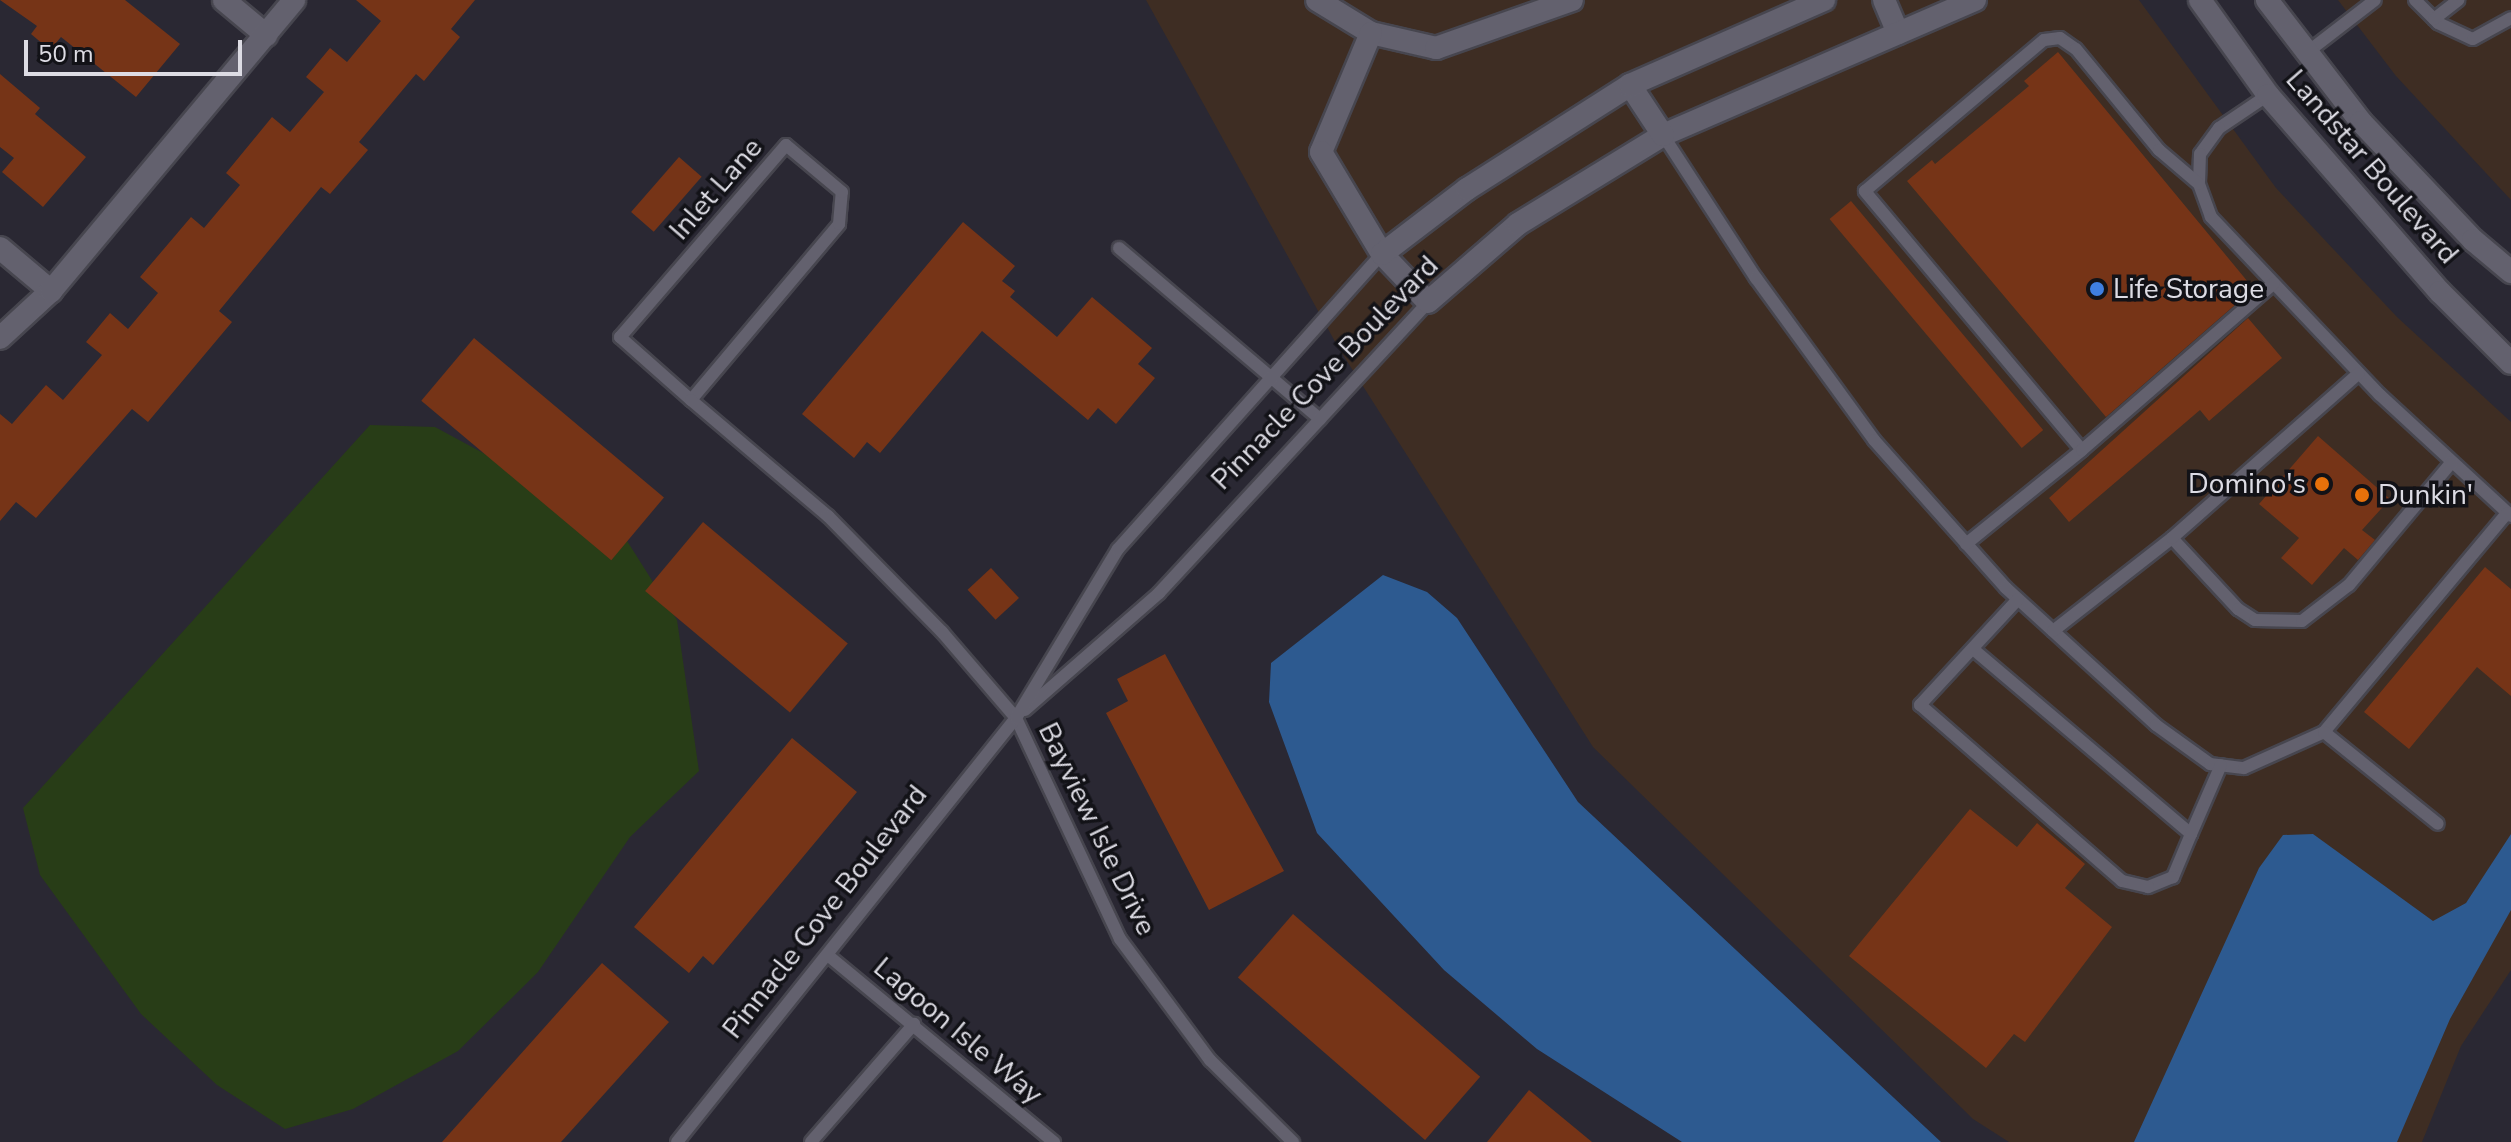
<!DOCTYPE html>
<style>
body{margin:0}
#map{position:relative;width:2511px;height:1142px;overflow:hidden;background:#2a2833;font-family:"Nunito Sans",sans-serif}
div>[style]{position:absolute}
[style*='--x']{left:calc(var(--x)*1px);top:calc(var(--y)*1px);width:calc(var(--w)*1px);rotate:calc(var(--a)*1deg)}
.commercial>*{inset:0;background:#3e2d23}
.green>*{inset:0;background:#283d17}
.water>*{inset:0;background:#2d5a90}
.building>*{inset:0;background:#763417;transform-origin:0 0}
.roads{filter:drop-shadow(2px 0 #47464f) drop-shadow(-2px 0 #47464f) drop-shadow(0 2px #47464f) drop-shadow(0 -2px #47464f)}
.service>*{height:12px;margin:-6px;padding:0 6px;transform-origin:6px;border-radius:6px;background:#63616e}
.minor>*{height:22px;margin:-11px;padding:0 11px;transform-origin:11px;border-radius:11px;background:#63616e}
.tertiary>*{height:22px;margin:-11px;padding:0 11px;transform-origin:11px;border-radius:11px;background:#63616e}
.dots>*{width:22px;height:22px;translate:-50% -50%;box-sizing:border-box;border:4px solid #121217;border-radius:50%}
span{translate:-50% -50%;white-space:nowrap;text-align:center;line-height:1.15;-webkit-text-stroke:7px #121217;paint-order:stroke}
.street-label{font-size:28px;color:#dddce4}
.poi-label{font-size:28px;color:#dddce4}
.left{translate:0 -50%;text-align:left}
.right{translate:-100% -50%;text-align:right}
.scale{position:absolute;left:24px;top:40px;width:218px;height:36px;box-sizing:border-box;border:4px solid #dddce4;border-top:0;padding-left:10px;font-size:24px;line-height:28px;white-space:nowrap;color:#dddce4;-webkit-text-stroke:6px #121217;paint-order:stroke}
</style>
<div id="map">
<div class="commercial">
<i style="clip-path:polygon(1146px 0,2139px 0,2276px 188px,2397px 317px,2511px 422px,2511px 970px,2461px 1046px,2422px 1142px,2009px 1142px,1973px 1119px,1593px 747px,1338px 347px)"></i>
<i style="clip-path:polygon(2338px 0,2511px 0,2511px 200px,2396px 76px)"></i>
</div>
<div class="green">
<i style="clip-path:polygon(370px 425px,435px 427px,617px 525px,677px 620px,699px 771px,630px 837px,538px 972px,458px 1051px,353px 1109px,285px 1129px,217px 1085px,141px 1014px,40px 875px,23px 808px)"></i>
</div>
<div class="water">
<i style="clip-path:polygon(1383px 575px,1427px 592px,1457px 618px,1578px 802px,1941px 1142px,1682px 1142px,1537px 1049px,1444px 970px,1317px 833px,1269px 702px,1271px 663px)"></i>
<i style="clip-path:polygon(2313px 834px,2433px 921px,2466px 903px,2511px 834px,2511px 910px,2450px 1019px,2397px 1142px,2134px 1142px,2259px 868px,2283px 835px)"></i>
</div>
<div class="building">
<i style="clip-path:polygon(0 0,125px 0,180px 44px,136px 97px,61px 37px,50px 50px,31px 34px,37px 26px)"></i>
<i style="clip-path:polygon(356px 0,475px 0,451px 29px,460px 37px,424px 81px,416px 74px,359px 142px,368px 150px,330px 194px,321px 187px,219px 311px,232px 322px,148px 422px,132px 409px,36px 518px,16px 502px,0 521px,0 414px,12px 424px,46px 385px,63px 400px,102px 355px,86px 342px,110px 313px,128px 329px,158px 293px,140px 277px,191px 217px,204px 228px,240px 185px,226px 173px,272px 117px,290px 132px,324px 92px,306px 77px,330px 48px,347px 62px,381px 21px)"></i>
<i style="clip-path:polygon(2058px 52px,2248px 282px,2229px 297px,2236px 304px,2106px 417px,1907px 181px,1932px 160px,1935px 164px,2029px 86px,2024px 81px)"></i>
<i style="clip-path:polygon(0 74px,40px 108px,35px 114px,86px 157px,43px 207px,2px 172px,14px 158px,0 147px)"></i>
<i style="left:679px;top:157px;width:30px;height:73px;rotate:41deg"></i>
<i style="left:1851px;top:201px;width:299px;height:28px;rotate:50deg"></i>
<i style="clip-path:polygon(963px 222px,1015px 266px,1002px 281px,1015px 291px,1010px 297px,1057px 337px,1092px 297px,1152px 348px,1138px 364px,1155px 378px,1116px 424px,1098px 408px,1088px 420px,982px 331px,880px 453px,867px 442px,854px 458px,802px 414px)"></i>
<i style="clip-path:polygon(2248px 318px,2282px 358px,2209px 421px,2200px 410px,2069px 522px,2049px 498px)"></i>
<i style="left:474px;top:338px;width:248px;height:82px;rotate:40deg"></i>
<i style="clip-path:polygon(2318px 436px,2390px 499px,2362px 530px,2375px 540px,2358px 560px,2344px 548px,2312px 585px,2281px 558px,2299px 538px,2259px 504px)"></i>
<i style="left:703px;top:522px;width:189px;height:90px;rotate:40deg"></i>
<i style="clip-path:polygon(2485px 567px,2511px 589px,2511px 696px,2477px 667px,2409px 749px,2364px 712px)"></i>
<i style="left:991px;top:568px;width:41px;height:32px;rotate:47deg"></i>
<i style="clip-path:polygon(1165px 654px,1284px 871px,1209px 910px,1106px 713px,1128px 701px,1117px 679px)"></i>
<i style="clip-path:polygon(792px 738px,857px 792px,713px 965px,703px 956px,689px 973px,634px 927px)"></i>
<i style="clip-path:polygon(1970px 809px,2017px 847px,2037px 823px,2085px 864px,2065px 888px,2112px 927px,2025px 1042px,2014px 1034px,1986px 1068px,1849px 956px)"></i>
<i style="left:1293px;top:914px;width:248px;height:84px;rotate:41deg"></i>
<i style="clip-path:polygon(602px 963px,669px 1022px,561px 1142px,442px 1142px)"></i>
<i style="clip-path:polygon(1529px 1090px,1592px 1142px,1487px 1142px)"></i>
</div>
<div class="roads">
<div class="service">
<i style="--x:2415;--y:0;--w:33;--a:45"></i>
<i style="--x:2438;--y:23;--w:38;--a:25"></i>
<i style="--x:2473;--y:39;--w:43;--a:-28.9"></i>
<i style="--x:2434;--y:19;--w:31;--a:-38"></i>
<i style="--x:2305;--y:54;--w:88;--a:-37.6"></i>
<i style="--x:2268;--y:95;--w:59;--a:146"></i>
<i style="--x:2219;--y:128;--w:32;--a:126"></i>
<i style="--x:2200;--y:154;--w:30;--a:92"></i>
<i style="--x:2199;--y:184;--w:35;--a:70"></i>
<i style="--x:2211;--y:217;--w:245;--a:46.5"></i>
<i style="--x:2380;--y:395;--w:178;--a:42.7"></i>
<i style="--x:1663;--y:135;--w:171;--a:57"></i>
<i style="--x:1756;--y:278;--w:200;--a:53.9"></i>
<i style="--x:1874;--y:440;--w:198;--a:48.3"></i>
<i style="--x:2006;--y:588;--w:203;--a:42.4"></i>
<i style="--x:2156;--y:725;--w:67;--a:35.8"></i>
<i style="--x:2210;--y:764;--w:34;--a:7"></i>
<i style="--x:2244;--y:768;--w:88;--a:-24.2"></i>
<i style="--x:2324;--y:732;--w:285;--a:-50.1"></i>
<i style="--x:1119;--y:248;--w:264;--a:40.4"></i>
<i style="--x:691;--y:400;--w:230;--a:-49.9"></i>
<i style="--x:839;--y:224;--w:32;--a:-85"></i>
<i style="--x:842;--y:192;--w:73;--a:-140"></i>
<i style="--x:786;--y:145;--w:254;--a:130.8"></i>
<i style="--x:620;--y:337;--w:95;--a:41.6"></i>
<i style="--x:691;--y:400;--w:180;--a:40.3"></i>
<i style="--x:828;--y:516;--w:163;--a:45.5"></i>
<i style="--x:942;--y:632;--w:113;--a:49.3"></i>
<i style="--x:1016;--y:718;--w:244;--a:64.8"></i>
<i style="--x:1120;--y:939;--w:151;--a:53.4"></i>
<i style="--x:1210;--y:1060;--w:117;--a:44.7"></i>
<i style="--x:2082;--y:450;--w:338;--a:-130"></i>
<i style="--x:1865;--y:191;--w:234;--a:-40.2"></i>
<i style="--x:2044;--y:40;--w:16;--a:-7"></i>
<i style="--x:2060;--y:38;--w:19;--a:35"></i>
<i style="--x:2076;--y:49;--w:131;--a:50.6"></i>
<i style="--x:2159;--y:150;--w:52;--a:40.4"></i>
<i style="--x:2172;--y:538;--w:97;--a:47.1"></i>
<i style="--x:2238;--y:609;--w:20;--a:33"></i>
<i style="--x:2255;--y:620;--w:47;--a:1.2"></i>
<i style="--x:2302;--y:621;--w:59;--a:-37.5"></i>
<i style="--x:2349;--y:585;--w:160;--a:-50.1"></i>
<i style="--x:1966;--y:544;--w:149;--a:-39"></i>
<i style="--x:2082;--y:450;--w:254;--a:-41"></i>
<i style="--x:2053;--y:631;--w:151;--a:-38"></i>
<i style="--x:2172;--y:538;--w:249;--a:-41.4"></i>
<i style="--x:1973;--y:649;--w:286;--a:40.3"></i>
<i style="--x:2191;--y:834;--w:47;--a:112.7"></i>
<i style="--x:2173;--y:877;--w:27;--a:158"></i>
<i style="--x:2148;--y:887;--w:27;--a:-167"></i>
<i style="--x:2122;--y:881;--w:268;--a:-138.9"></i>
<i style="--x:1920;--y:705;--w:144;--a:-47.2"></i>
<i style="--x:1025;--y:710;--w:178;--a:-41.1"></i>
<i style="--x:1159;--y:593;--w:396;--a:-47.2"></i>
<i style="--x:2324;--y:732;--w:146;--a:38.9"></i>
<i style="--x:2191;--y:834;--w:75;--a:-66.5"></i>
<i style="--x:830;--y:957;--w:291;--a:39.6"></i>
<i style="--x:677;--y:1142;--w:543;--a:-51.36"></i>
<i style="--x:1016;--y:718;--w:197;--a:-58.9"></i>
<i style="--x:1118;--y:549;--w:396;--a:-48.2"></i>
<i style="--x:811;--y:1142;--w:157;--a:-48.9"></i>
</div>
<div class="minor">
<i style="--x:224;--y:0;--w:55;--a:39.8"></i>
<i style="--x:1317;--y:0;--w:63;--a:31.4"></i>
<i style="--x:1371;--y:33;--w:67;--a:13"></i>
<i style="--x:1436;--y:48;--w:144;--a:-19.4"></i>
<i style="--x:1884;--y:0;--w:36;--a:67"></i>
<i style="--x:1371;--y:33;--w:129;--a:112.8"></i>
<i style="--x:1321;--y:152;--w:119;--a:59.1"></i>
<i style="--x:1382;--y:254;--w:66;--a:46.2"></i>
<i style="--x:1428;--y:302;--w:119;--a:-40.9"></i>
<i style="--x:1518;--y:224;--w:170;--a:-31.5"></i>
<i style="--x:1663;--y:135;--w:340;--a:-23.4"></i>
<i style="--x:1630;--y:85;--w:60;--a:56.6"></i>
<i style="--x:0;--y:248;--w:67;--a:40.1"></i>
<i style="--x:1382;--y:254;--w:107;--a:-37.4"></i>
<i style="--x:1467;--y:189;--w:193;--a:-32.5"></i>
<i style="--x:1630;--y:85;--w:212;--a:-23.7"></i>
<i style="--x:0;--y:338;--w:69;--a:-42.7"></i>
<i style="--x:51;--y:291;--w:379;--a:-50.1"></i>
</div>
<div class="tertiary">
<i style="--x:2200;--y:0;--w:117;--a:54.4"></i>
<i style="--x:2268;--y:95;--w:262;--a:48.9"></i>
<i style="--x:2440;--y:292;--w:100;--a:45"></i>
<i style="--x:2267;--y:0;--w:154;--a:52.4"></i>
<i style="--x:2361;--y:122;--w:163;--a:46.5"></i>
<i style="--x:2473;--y:240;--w:50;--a:40.1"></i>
</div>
</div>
<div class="dots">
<i style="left:2097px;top:289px;background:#3f7fe0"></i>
<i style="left:2322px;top:484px;background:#e8710a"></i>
<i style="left:2362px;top:495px;background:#e8710a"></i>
</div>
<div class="street-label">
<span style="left:2372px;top:167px;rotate:49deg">Landstar Boulevard</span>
<span style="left:716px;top:189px;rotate:-49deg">Inlet Lane</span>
<span style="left:1325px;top:373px;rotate:-46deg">Pinnacle Cove Boulevard</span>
<span style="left:1097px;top:829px;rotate:64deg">Bayview Isle Drive</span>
<span style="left:825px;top:912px;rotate:-52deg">Pinnacle Cove Boulevard</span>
<span style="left:958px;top:1031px;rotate:40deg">Lagoon Isle Way</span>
</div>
<div class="poi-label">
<span class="left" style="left:2113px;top:289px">Life Storage</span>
<span class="right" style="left:2306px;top:484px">Domino's</span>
<span class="left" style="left:2378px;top:495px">Dunkin'</span>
</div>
<div class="scale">50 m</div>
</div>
